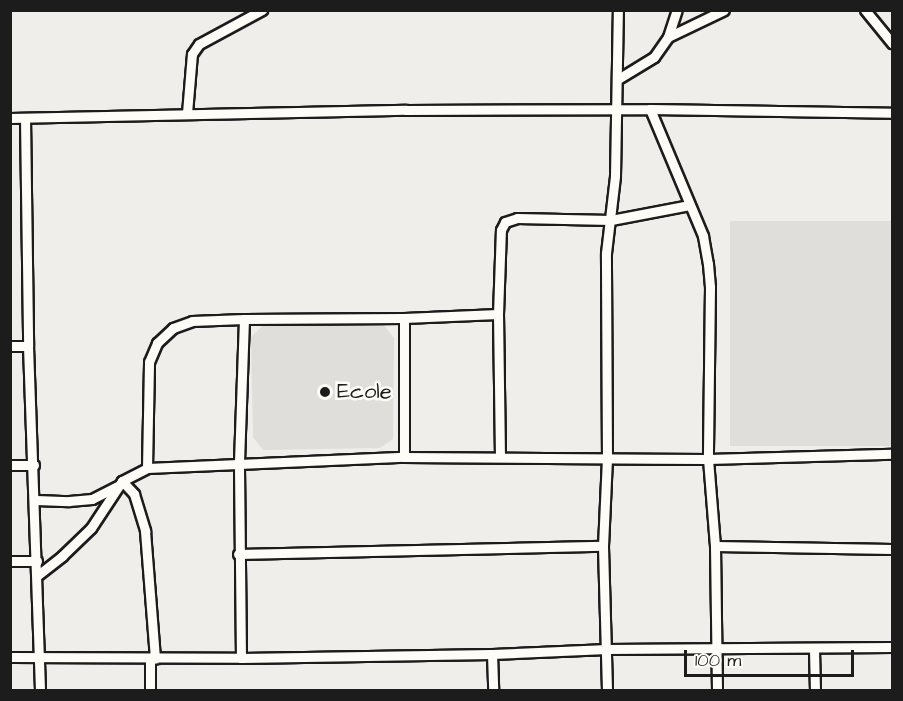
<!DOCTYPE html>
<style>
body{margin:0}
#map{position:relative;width:903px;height:701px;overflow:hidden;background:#f0eeea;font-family:"Architects Daughter",sans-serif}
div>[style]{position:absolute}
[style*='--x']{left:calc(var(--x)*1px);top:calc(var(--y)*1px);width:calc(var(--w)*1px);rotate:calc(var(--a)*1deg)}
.built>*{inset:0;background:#e0deda;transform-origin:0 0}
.roads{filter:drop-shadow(2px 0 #1c1c1c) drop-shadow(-2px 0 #1c1c1c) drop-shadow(0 2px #1c1c1c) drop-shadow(0 -2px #1c1c1c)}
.street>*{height:9px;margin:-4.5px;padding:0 4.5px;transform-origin:4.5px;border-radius:4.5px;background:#fdfcf7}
.dots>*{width:16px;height:16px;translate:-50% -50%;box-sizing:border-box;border:3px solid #fdfcf7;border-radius:50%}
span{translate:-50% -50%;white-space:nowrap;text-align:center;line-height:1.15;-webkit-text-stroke:5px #fdfcf7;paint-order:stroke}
.poi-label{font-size:22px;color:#1c1c1c}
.left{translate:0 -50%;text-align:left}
.frame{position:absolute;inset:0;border:12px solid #1c1c1c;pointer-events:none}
.scale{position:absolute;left:684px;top:650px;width:170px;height:27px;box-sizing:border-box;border:3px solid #1c1c1c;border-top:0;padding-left:8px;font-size:18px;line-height:21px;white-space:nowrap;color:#1c1c1c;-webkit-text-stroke:4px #fdfcf7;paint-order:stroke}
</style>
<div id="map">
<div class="built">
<i style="left:892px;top:221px;width:225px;height:162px;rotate:90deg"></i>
<i style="clip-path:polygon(384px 325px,394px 338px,393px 439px,380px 448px,263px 450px,253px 437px,251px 337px,262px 326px)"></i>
</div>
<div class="roads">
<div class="street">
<i style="--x:865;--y:10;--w:43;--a:50.7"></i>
<i style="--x:668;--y:37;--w:62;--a:-25.7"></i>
<i style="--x:618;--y:79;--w:42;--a:-31.4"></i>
<i style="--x:654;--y:57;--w:24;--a:-55"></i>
<i style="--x:668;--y:37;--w:28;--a:-72"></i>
<i style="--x:650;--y:109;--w:138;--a:67.3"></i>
<i style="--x:703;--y:236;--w:28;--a:80"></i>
<i style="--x:708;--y:264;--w:23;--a:85"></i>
<i style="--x:710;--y:287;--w:172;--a:90.7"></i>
<i style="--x:708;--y:459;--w:87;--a:85.4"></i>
<i style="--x:715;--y:546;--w:144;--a:89.2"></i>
<i style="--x:187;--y:113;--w:59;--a:-85.2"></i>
<i style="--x:192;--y:54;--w:12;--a:-55"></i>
<i style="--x:199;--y:44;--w:72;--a:-28.4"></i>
<i style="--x:10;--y:118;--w:396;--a:-1.2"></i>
<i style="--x:406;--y:110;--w:244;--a:-0.2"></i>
<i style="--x:650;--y:109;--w:242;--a:0.9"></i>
<i style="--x:25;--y:118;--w:228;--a:89.2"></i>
<i style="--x:28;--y:346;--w:344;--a:88"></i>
<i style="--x:10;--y:346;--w:18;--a:0"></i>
<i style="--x:404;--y:457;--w:139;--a:-90"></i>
<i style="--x:500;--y:457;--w:143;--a:-90.8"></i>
<i style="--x:498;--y:314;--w:84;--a:-88"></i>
<i style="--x:501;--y:230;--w:9;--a:-63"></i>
<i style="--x:505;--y:222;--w:13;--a:-18"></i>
<i style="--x:517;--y:218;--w:94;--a:1.2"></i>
<i style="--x:611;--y:220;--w:80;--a:-10.8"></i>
<i style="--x:10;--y:465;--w:24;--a:0"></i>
<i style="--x:147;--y:468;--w:106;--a:-88.9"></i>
<i style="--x:149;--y:362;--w:21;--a:-67"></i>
<i style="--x:157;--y:343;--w:22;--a:-43"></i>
<i style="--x:173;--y:328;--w:20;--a:-20"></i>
<i style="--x:192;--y:321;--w:52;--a:-2.2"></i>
<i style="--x:122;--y:481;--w:18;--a:47"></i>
<i style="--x:134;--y:494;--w:39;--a:73"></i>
<i style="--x:145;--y:531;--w:128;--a:85.5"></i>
<i style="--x:36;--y:500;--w:33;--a:2"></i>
<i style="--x:69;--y:501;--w:23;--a:-5"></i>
<i style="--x:92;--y:499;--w:28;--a:-27"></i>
<i style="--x:715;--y:546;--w:177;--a:1"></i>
<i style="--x:238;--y:554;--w:365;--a:-1.3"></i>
<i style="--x:10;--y:561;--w:27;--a:0"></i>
<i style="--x:38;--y:575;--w:31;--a:-38"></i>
<i style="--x:62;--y:556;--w:40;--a:-44"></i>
<i style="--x:91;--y:528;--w:56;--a:-56.6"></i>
<i style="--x:122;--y:481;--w:28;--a:-27"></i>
<i style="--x:147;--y:468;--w:257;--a:-2.5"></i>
<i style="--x:404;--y:457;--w:304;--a:0.4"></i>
<i style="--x:708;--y:459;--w:184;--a:-1.6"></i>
<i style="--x:814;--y:650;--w:40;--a:88.6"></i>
<i style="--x:492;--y:654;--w:36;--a:88"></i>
<i style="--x:10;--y:657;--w:231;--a:0.2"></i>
<i style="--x:241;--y:658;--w:251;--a:-0.9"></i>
<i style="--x:492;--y:654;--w:115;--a:-2.5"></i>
<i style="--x:607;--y:649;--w:285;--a:-0.4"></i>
<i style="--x:241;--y:658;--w:196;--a:-90.6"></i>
<i style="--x:239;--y:462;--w:143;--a:-88"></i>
<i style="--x:244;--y:319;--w:160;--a:-0.4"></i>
<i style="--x:404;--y:318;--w:94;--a:-2.4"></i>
<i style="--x:150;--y:659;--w:31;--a:90"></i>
<i style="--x:607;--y:690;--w:144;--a:-91.6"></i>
<i style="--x:603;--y:546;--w:88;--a:-87.4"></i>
<i style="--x:607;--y:458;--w:205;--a:-90.3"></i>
<i style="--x:606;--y:253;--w:78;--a:-83.3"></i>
<i style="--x:615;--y:176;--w:166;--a:-89"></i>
</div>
</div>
<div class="dots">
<i style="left:325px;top:392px;background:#1c1c1c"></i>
</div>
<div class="poi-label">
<span class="left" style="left:337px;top:392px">Ecole</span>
</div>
<div class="frame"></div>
<div class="scale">100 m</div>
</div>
